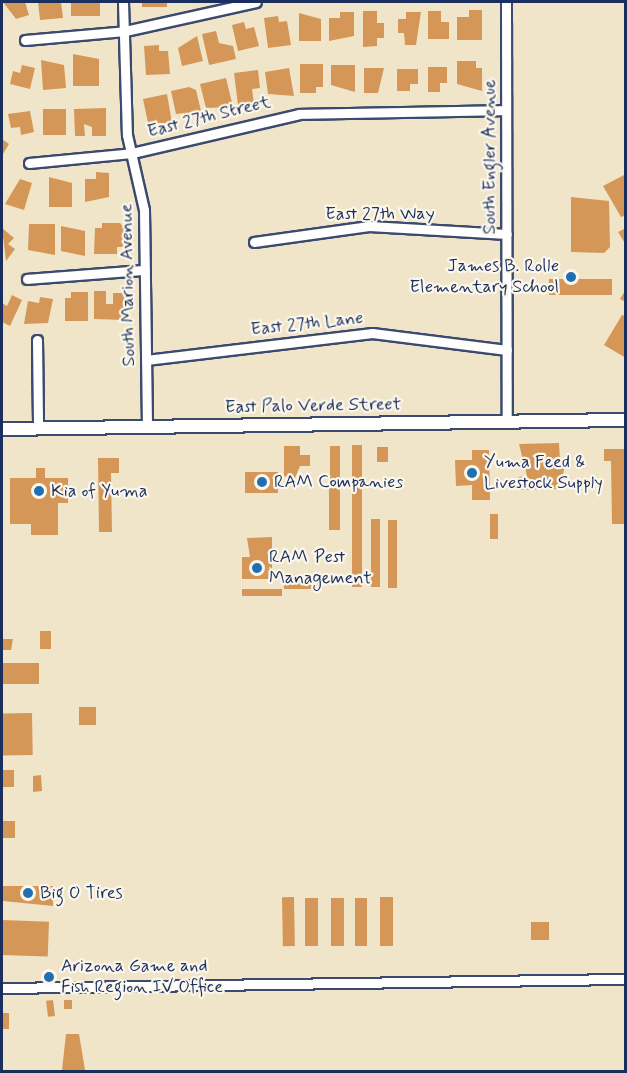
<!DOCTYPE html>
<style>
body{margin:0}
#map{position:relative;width:627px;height:1073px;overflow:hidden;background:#f0e5c8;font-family:Mynerve,sans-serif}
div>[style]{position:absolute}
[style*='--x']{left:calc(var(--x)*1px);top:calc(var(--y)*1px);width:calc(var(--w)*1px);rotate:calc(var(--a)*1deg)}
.building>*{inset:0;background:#d59757;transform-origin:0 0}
.roads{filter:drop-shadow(2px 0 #3b4a6e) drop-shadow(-2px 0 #3b4a6e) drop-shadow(0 2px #3b4a6e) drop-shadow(0 -2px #3b4a6e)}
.minor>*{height:9px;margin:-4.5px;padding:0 4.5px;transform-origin:4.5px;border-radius:4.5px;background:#fff}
.tertiary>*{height:12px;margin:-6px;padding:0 6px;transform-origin:6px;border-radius:6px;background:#fff}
.dots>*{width:16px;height:16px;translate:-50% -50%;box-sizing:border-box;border:3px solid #fbf7ec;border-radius:50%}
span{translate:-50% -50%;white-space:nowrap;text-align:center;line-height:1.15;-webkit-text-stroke:4.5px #fbf7ec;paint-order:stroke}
.street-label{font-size:18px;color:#1b2f5e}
.poi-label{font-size:18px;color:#1b2f5e}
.right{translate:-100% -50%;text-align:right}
.left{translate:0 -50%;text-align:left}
.frame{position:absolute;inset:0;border:3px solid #1b2f5e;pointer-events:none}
</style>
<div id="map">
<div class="building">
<i style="clip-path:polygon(3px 2px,25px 2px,29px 15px,16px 19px)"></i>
<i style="clip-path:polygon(38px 2px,61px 2px,63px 18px,40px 20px)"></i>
<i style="left:71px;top:2px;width:29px;height:14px"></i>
<i style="left:142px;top:2px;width:25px;height:5px"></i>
<i style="clip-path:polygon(469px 10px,482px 10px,482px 40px,457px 40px,457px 17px,469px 17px)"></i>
<i style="clip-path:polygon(363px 11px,377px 11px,377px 23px,384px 23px,384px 38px,377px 38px,377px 46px,363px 47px)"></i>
<i style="clip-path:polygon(428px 11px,441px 11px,441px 22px,449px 22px,449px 39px,428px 39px)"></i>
<i style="clip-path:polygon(340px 12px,354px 12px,354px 36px,329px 41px,329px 18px,340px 18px)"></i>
<i style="clip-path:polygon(406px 12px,421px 12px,416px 45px,405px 45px,404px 33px,398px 33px,398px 19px,406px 19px)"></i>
<i style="clip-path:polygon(299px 13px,321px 19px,321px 41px,299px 41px)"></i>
<i style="clip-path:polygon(278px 16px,279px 22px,287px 21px,291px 45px,268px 48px,264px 18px)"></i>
<i style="clip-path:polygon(244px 22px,246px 29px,254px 27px,259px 46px,238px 51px,232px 25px)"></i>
<i style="clip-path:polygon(216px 31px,219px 43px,233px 46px,236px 59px,209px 65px,202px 34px)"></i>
<i style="clip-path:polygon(197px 36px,203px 61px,182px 66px,178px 48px)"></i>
<i style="clip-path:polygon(159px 45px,159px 51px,168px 51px,170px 74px,146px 75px,144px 46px)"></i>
<i style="clip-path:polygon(73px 54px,99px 59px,99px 86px,73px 86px)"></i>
<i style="clip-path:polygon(41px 60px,64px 65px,66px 88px,43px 90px)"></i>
<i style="clip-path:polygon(457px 61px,476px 61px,476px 68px,482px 68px,482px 91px,457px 84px)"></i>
<i style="clip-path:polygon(300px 64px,323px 64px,323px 87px,316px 87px,316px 93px,300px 93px)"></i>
<i style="clip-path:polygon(22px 65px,35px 68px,30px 89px,10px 84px,13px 71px,20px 73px)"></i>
<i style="clip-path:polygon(331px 65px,355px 65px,355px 92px,331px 85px)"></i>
<i style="clip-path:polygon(428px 67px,447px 67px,447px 83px,440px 83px,440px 92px,428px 92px)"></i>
<i style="clip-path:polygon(289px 68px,294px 96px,268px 94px,265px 72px)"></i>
<i style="clip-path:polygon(364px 68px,384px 68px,378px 93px,364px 93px)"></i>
<i style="clip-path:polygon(397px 69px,418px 69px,418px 84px,410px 84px,410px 91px,397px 91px)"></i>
<i style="clip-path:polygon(258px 70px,260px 88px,252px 89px,254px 103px,238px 105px,234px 73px)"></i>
<i style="clip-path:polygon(226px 78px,233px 107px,206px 108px,200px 84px)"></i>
<i style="clip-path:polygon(189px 87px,196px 90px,202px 115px,185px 118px,184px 113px,176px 114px,171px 91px)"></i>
<i style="clip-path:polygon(167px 94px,172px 123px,148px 123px,143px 99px)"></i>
<i style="clip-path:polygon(106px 108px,106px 136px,92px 136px,92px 127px,84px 124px,85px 136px,75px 136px,74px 109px)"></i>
<i style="left:43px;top:109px;width:23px;height:26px"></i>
<i style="clip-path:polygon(30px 111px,34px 132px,21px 135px,20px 127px,11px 128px,8px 114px)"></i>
<i style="clip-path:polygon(2px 139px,9px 144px,3px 154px,2px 153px)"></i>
<i style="clip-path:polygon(96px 172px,109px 173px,109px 197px,85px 202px,85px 179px,96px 179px)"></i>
<i style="clip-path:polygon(626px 174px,626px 215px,621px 217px,603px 186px)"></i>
<i style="clip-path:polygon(49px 177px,72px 183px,72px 207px,49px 207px)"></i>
<i style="clip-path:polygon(20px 179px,32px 183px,24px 210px,5px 204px)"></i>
<i style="clip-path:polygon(571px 197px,609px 201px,610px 247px,604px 253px,571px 252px)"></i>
<i style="clip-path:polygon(102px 223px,120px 223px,125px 229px,125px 247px,117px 247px,117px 254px,94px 254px,95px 228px,102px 228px)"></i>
<i style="clip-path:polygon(29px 224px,55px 224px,55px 255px,28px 250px)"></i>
<i style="clip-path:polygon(61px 226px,85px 231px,85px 256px,61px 251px)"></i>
<i style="clip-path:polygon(2px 228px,14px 238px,8px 244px,15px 249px,6px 261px)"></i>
<i style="clip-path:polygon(626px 228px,626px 245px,618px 232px)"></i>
<i style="left:549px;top:279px;width:63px;height:16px"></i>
<i style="clip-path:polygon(626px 289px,626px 302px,620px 299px)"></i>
<i style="clip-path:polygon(94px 291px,106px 291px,106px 304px,113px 304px,113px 293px,125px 293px,124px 320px,94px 319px)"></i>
<i style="clip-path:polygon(71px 292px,88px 292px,88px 321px,65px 321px,65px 298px,71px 298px)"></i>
<i style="clip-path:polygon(12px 295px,22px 300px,10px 326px,2px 322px,2px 303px,7px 306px)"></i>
<i style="clip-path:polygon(40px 297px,53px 299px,48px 323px,24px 324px,28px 301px,39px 303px)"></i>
<i style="clip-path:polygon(622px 315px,626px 316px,626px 358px,604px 345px)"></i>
<i style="clip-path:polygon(559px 443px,560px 461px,566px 460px,560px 489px,518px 490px,518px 477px,527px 476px,519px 444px)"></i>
<i style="left:362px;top:445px;width:142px;height:10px;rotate:90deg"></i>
<i style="clip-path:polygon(284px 446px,300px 446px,300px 455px,310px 455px,310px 466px,300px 466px,295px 478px,284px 476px)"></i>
<i style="left:330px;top:446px;width:10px;height:40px"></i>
<i style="left:377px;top:447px;width:11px;height:15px"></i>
<i style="clip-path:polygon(604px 449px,626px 449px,626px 524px,612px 524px,611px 461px,604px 461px)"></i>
<i style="clip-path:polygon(472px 450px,489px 450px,490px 500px,472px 500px,472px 485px,456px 486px,455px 460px,472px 460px)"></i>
<i style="clip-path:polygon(98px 458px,119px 458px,119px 473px,111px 473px,112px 532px,99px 532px)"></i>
<i style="clip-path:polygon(36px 468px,45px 468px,45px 478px,68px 478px,68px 503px,58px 503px,58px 535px,31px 535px,31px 524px,10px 524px,10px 478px,36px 478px)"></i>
<i style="left:245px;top:472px;width:33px;height:21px"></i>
<i style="left:329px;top:488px;width:11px;height:42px"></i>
<i style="left:490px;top:514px;width:8px;height:25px"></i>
<i style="left:371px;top:519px;width:9px;height:68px"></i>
<i style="left:388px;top:520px;width:9px;height:68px"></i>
<i style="clip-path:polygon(272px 537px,272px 579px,242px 579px,242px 557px,250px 557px,247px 538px)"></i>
<i style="clip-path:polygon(283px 574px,323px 576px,323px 589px,284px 589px)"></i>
<i style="left:242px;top:589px;width:40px;height:7px"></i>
<i style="left:40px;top:631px;width:11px;height:18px"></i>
<i style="clip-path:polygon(2px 639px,13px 639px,11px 650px,2px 650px)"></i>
<i style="left:2px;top:663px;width:37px;height:21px"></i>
<i style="left:79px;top:707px;width:17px;height:18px"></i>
<i style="left:32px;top:713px;width:42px;height:30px;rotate:89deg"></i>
<i style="left:2px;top:770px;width:12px;height:17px"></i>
<i style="clip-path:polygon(41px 775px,42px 791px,33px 792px,33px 776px)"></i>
<i style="left:2px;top:821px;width:13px;height:17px"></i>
<i style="clip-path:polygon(3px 886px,53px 886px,53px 906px,3px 901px)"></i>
<i style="left:294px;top:897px;width:49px;height:12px;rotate:89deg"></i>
<i style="left:380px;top:897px;width:13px;height:49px"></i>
<i style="left:305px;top:898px;width:13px;height:48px"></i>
<i style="left:331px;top:898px;width:13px;height:48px"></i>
<i style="left:355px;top:898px;width:12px;height:48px"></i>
<i style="left:2px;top:920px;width:47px;height:35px;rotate:2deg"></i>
<i style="left:531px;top:922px;width:18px;height:18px"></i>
<i style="left:53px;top:1000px;width:16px;height:7px;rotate:83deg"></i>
<i style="left:64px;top:1000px;width:8px;height:9px"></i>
<i style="left:2px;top:1013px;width:7px;height:16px"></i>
<i style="clip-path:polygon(66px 1034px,79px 1034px,85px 1070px,62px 1070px)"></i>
</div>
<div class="roads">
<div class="minor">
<i style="--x:123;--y:2;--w:133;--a:88.3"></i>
<i style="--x:127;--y:135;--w:77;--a:77.2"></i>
<i style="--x:144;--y:210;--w:217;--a:89.2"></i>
<i style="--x:506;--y:2;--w:419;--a:89.9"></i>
<i style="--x:25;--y:40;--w:100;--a:-5.1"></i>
<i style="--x:125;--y:31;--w:134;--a:-12.5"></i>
<i style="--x:29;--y:163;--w:103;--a:-5.5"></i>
<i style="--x:132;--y:153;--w:171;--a:-13.1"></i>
<i style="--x:299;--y:114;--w:207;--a:-1.1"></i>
<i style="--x:254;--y:242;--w:116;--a:-7.9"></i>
<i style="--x:369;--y:226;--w:138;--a:3.3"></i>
<i style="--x:27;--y:279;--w:118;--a:-4.4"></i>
<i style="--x:37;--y:340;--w:88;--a:89.3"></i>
<i style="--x:146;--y:360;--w:228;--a:-6.8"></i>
<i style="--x:372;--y:333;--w:136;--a:7.2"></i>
<i style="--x:2;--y:988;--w:624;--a:-0.83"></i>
</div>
<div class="tertiary">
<i style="--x:2;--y:429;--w:624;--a:-0.83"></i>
</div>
</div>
<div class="dots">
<i style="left:571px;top:277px;background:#1f6fb2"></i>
<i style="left:472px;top:473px;background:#1f6fb2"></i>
<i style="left:262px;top:482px;background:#1f6fb2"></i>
<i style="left:39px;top:491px;background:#1f6fb2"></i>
<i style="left:257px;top:568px;background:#1f6fb2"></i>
<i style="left:28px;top:893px;background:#1f6fb2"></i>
<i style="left:49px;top:977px;background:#1f6fb2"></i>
</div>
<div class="street-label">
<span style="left:209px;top:117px;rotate:-14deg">East 27th Street</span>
<span style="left:490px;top:157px;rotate:-90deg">South Engler Avenue</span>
<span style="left:380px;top:214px">East 27th Way</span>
<span style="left:128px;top:285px;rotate:-91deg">South Marion Avenue</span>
<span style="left:307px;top:324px;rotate:-6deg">East 27th Lane</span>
<span style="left:313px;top:406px;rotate:-1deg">East Palo Verde Street</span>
</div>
<div class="poi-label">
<span class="right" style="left:559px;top:277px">James B. Rolle<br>Elementary School</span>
<span class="left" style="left:484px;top:473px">Yuma Feed &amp;<br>Livestock Supply</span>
<span class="left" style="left:274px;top:482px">RAM Companies</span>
<span class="left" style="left:51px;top:491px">Kia of Yuma</span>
<span class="left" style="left:269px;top:568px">RAM Pest<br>Management</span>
<span class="left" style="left:40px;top:893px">Big O Tires</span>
<span class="left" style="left:61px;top:977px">Arizona Game and<br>Fish Region IV Office</span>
</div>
<div class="frame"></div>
</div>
